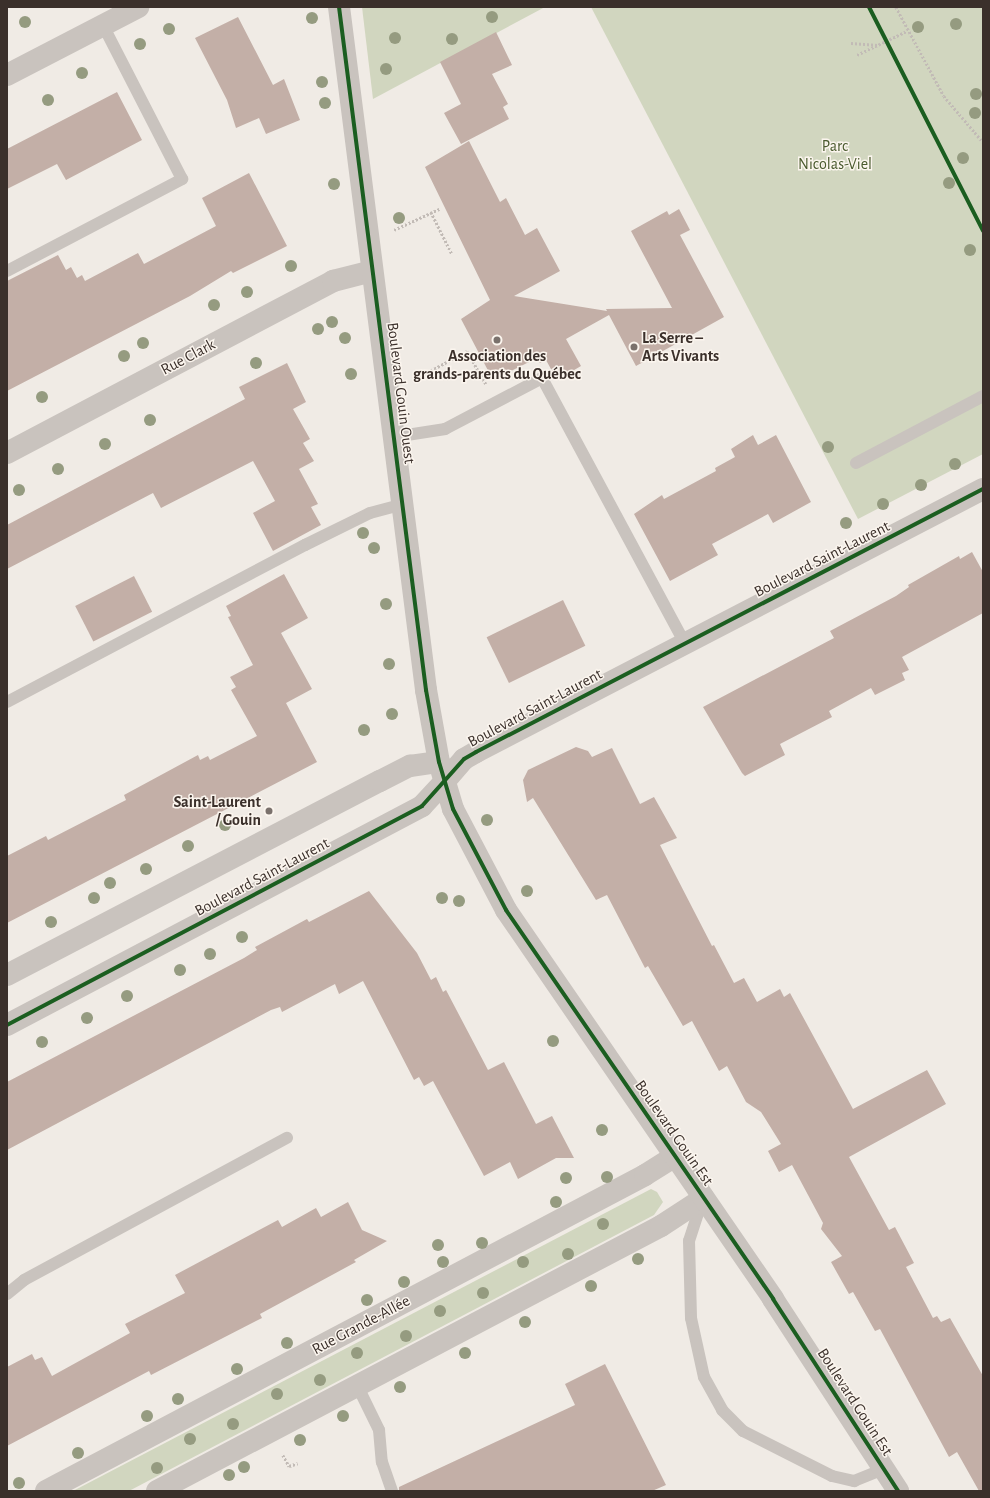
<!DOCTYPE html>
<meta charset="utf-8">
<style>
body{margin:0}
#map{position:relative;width:990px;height:1498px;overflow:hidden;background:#f0ebe5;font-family:"Alegreya Sans",sans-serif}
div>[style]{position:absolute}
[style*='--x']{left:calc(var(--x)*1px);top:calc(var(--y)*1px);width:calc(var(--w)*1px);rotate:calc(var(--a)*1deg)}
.green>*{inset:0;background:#d1d6bf}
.building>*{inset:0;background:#c3afa7;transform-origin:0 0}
.path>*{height:2.5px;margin-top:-1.25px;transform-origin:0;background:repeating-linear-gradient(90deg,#c2bbb6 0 2px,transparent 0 4px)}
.service>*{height:12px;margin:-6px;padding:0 6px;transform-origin:6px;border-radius:6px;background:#c9c3be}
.minor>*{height:22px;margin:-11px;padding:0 11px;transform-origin:11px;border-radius:11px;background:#c9c3be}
.tertiary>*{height:22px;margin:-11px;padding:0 11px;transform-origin:11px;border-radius:11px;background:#c9c3be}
.cycleway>*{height:4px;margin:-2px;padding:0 2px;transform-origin:2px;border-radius:2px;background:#1b5e20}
.trees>*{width:12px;height:12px;margin:-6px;border-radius:50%;background:#959b80}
.dots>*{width:11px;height:11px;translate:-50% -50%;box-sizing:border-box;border:2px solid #fbf5ee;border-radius:50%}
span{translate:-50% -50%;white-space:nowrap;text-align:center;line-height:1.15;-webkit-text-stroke:3px #fbf5ee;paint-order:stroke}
.park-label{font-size:16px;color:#4a5a2e}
.poi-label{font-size:16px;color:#3b302b;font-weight:700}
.left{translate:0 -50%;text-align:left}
.right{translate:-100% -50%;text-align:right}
.street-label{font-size:16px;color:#3b302b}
.frame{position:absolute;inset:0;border:8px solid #3b302b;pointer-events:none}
</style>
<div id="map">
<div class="green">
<i style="clip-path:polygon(362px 7px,545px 7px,373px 99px)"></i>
<i style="clip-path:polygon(591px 7px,983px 7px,983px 454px,858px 519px)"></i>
<i style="clip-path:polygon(651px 1189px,657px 1192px,663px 1202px,654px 1215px,129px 1491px,73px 1491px)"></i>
</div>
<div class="building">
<i style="clip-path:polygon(238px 17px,273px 85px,284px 79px,300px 120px,266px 134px,259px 118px,236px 128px,227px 100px,195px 38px)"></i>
<i style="clip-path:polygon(496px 32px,512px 65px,492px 74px,508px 104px,503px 107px,509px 119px,461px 144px,444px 113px,461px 104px,440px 62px)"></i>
<i style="clip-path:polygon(117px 92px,142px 140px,66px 180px,57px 164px,7px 189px,7px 149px)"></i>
<i style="clip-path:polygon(469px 141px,500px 202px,506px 198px,525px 235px,537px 228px,560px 271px,514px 296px,607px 311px,606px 309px,672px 308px,631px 231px,667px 211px,669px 215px,679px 209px,690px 230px,680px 235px,724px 317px,636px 366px,609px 315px,566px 339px,581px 366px,557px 380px,546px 360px,540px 363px,537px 358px,493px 380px,461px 319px,490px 300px,425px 167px)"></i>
<i style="clip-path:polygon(249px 173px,287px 246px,233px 273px,231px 271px,190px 296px,7px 391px,7px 281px,58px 255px,66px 270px,71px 267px,77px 278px,82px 275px,85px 281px,138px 253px,144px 264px,216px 226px,202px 198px)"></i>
<i style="clip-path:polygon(287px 363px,306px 402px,293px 409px,310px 439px,303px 443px,314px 461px,299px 469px,318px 504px,311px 507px,321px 525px,273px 551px,253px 513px,275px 501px,253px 461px,161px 508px,153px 493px,7px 569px,7px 525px,245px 399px,239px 387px)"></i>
<i style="clip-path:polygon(753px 435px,758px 445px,776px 435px,811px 502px,773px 523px,768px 514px,712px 544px,718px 555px,670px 581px,634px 514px,662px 495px,664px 499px,716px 471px,715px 468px,735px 457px,731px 449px)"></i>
<i style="clip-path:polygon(972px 552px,983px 572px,983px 613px,902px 657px,909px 670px,902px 673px,905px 680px,875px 695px,871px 688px,829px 711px,832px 717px,780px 744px,785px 755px,745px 776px,742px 773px,703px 707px,834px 638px,830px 631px,896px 596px,909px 587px,908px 585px,959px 556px,960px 559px)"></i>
<i style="clip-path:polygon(284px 574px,308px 618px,281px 633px,312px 689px,286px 703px,317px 762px,7px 923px,7px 856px,46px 836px,48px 840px,126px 800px,124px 795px,198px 755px,200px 760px,208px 756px,210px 760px,257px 736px,231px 690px,236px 687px,230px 677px,253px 665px,228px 617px,231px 616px,226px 606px)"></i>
<i style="left:134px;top:576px;width:40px;height:66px;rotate:63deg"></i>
<i style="left:563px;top:600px;width:51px;height:85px;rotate:64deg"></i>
<i style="clip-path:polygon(576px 747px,588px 751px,592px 757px,612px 748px,640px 804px,654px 797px,677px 838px,660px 845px,712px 946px,714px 945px,734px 983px,744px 978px,757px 1002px,780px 989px,784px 997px,790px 993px,853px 1109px,927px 1070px,946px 1104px,849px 1157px,889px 1230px,895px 1227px,914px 1263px,906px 1267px,933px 1318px,937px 1316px,941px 1322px,950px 1318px,983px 1376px,983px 1491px,979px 1491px,957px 1452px,949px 1457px,880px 1329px,875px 1331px,853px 1292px,849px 1294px,831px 1262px,842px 1256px,821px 1229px,823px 1223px,792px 1165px,779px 1172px,768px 1151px,781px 1144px,761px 1112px,746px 1102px,727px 1066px,719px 1071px,692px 1021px,683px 1026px,648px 966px,645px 968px,607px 895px,596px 900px,533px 798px,527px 802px,523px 780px,528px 770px)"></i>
<i style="clip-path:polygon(369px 891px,417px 953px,431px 980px,436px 977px,443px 992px,446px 990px,488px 1070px,504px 1062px,536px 1124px,552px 1116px,574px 1158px,556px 1158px,518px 1179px,510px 1162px,484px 1176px,433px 1081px,424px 1086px,419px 1077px,414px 1080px,363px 981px,339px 994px,335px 984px,282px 1012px,280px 1007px,271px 1010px,7px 1150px,7px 1082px,244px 958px,257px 950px,255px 947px,307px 919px,309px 922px)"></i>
<i style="clip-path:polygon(348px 1202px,362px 1230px,387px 1241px,354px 1260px,356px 1262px,260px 1314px,262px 1318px,151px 1375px,149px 1371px,7px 1446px,7px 1367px,32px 1354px,35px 1360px,42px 1357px,52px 1376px,130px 1333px,125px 1324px,185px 1293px,175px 1275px,278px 1220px,282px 1227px,316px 1208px,321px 1217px)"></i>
<i style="clip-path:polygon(605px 1364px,666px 1485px,652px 1491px,399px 1491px,399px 1487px,575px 1405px,565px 1384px)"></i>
</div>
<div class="path">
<i style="--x:896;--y:7;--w:101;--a:61.7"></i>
<i style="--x:944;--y:96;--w:60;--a:49.7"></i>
<i style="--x:851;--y:43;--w:27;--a:4"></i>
<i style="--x:857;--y:55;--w:55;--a:-25.6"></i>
<i style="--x:431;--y:212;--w:47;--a:63.4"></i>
<i style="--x:394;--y:230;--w:50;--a:-25"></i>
<i style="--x:413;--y:380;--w:61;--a:-28.2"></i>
<i style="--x:467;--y:351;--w:38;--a:60"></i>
<i style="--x:283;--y:1455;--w:13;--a:61"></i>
<i style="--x:289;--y:1466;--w:9;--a:-18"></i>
</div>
<div class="service">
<i style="--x:7;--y:271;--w:198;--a:-27.7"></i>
<i style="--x:182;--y:179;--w:173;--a:-117.2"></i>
<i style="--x:394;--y:437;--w:52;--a:-8.9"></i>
<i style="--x:445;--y:429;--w:110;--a:-27.7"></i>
<i style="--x:542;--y:378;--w:302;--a:61.7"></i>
<i style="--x:856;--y:463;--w:144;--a:-27.8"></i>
<i style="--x:7;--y:702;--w:337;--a:-27.8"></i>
<i style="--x:305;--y:545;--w:72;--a:-26.2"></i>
<i style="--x:370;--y:513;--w:34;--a:-15"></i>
<i style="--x:702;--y:1201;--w:42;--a:108"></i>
<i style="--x:689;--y:1241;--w:77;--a:88.5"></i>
<i style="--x:691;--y:1318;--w:60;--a:77.6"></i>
<i style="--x:704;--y:1377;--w:38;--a:61"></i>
<i style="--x:722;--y:1410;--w:30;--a:45"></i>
<i style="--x:743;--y:1431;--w:100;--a:26.8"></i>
<i style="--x:832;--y:1476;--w:23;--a:13"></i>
<i style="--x:854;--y:1481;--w:32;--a:-22"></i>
<i style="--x:7;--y:1294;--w:22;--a:-39"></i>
<i style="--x:24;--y:1280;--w:299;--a:-28.4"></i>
<i style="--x:357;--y:1385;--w:50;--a:63.9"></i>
<i style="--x:379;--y:1430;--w:32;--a:85"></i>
<i style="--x:382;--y:1462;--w:31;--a:71"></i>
</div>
<div class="minor">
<i style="--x:7;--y:75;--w:148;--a:-27.4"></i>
<i style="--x:7;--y:453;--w:369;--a:-27.8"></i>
<i style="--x:333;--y:281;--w:40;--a:-14.4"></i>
<i style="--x:444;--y:782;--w:30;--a:-49"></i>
<i style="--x:464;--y:759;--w:14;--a:-30"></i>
<i style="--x:476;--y:752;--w:571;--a:-27.42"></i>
<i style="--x:46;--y:1491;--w:677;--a:-27.81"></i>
<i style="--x:645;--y:1175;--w:36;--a:-32"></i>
<i style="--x:157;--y:1491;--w:569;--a:-27.74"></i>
<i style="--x:661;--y:1226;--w:51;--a:-33.1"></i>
</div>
<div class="tertiary">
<i style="--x:339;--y:7;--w:689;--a:82.74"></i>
<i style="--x:426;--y:690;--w:73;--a:79.8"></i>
<i style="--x:439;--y:762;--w:49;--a:73.4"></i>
<i style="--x:453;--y:809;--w:114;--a:62.3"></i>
<i style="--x:506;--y:910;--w:472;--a:55.5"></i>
<i style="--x:773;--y:1299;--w:229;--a:56.9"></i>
<i style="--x:7;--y:975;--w:420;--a:-27.5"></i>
<i style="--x:380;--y:781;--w:34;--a:-27"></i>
<i style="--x:410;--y:766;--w:29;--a:-8"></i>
<i style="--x:7;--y:1025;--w:469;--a:-27.8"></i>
<i style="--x:422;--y:806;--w:33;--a:-47"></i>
</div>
<div class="cycleway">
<i style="--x:339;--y:7;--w:689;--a:82.74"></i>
<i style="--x:426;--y:690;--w:73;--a:79.8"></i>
<i style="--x:439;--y:762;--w:49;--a:73.4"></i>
<i style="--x:453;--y:809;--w:114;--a:62.3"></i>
<i style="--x:506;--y:910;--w:472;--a:55.5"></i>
<i style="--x:773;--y:1299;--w:229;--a:56.9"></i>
<i style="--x:869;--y:7;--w:251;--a:63"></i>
<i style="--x:7;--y:1025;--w:469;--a:-27.8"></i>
<i style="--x:422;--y:806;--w:63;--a:-48.2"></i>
<i style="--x:464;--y:759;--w:14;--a:-30"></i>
<i style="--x:476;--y:752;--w:571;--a:-27.42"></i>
</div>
<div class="trees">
<i style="left:492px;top:17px"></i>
<i style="left:312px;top:18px"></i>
<i style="left:25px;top:22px"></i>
<i style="left:956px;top:24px"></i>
<i style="left:918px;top:27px"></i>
<i style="left:169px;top:29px"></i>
<i style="left:395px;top:38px"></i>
<i style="left:452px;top:39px"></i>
<i style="left:140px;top:44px"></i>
<i style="left:386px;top:69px"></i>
<i style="left:82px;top:73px"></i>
<i style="left:322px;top:82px"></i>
<i style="left:976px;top:94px"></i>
<i style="left:48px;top:100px"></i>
<i style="left:325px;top:103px"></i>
<i style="left:975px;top:113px"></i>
<i style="left:963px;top:158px"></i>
<i style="left:949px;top:183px"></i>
<i style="left:334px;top:184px"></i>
<i style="left:399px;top:218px"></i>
<i style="left:970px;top:250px"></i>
<i style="left:291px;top:266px"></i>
<i style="left:247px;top:292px"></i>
<i style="left:214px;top:305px"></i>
<i style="left:332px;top:322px"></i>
<i style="left:318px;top:329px"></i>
<i style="left:345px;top:338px"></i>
<i style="left:143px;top:343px"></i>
<i style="left:124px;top:356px"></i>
<i style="left:256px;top:363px"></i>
<i style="left:351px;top:374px"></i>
<i style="left:42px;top:397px"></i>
<i style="left:150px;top:420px"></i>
<i style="left:105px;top:444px"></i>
<i style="left:828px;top:447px"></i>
<i style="left:955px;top:464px"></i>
<i style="left:58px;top:469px"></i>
<i style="left:921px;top:485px"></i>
<i style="left:19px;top:490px"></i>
<i style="left:883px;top:504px"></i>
<i style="left:846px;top:523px"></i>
<i style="left:363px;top:533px"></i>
<i style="left:374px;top:548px"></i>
<i style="left:386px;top:604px"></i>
<i style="left:389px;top:664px"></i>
<i style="left:392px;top:714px"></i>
<i style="left:364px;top:730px"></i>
<i style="left:487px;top:820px"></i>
<i style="left:225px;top:825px"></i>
<i style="left:188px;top:846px"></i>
<i style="left:146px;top:869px"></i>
<i style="left:110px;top:883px"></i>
<i style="left:527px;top:891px"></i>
<i style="left:94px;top:898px"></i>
<i style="left:442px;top:898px"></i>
<i style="left:459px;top:901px"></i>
<i style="left:51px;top:922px"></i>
<i style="left:242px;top:937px"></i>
<i style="left:210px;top:954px"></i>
<i style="left:180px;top:970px"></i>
<i style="left:127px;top:996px"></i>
<i style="left:87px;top:1018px"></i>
<i style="left:553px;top:1041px"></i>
<i style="left:42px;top:1042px"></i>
<i style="left:602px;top:1130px"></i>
<i style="left:607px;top:1177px"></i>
<i style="left:566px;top:1178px"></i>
<i style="left:556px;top:1202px"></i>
<i style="left:603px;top:1224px"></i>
<i style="left:482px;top:1243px"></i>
<i style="left:438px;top:1245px"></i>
<i style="left:568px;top:1254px"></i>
<i style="left:638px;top:1259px"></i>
<i style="left:443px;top:1262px"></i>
<i style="left:523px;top:1262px"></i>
<i style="left:404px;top:1282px"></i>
<i style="left:591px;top:1286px"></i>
<i style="left:483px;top:1293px"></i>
<i style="left:367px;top:1300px"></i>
<i style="left:440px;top:1311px"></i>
<i style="left:525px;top:1322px"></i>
<i style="left:406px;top:1336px"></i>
<i style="left:287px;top:1343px"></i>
<i style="left:357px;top:1353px"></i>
<i style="left:465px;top:1353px"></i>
<i style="left:237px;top:1369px"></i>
<i style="left:320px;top:1380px"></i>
<i style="left:400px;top:1387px"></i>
<i style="left:277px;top:1394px"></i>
<i style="left:178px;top:1399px"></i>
<i style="left:147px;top:1416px"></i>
<i style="left:343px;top:1416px"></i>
<i style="left:233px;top:1424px"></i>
<i style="left:190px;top:1439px"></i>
<i style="left:300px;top:1440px"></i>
<i style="left:78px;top:1453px"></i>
<i style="left:244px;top:1467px"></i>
<i style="left:157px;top:1468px"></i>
<i style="left:229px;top:1475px"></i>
<i style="left:19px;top:1483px"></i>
</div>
<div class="dots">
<i style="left:497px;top:340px;background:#7a716c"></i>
<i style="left:634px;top:347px;background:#7a716c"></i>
<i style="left:269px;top:811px;background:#7a716c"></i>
</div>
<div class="park-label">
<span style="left:835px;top:155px">Parc<br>Nicolas-Viel</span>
</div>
<div class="poi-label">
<span class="left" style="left:642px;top:347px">La Serre –<br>Arts Vivants</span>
<span style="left:497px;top:365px">Association des<br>grands-parents du Québec</span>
<span class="right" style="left:261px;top:811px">Saint-Laurent<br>/ Gouin</span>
</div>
<div class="street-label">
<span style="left:188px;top:357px;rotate:-28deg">Rue Clark</span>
<span style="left:401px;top:393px;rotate:83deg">Boulevard Gouin Ouest</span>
<span style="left:822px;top:559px;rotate:-27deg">Boulevard Saint-Laurent</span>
<span style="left:535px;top:708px;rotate:-28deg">Boulevard Saint-Laurent</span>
<span style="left:262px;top:877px;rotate:-28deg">Boulevard Saint-Laurent</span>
<span style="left:674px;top:1133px;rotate:55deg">Boulevard Gouin Est</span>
<span style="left:361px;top:1325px;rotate:-28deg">Rue Grande-Allée</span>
<span style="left:855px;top:1402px;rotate:57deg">Boulevard Gouin Est</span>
</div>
<div class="frame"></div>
</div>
